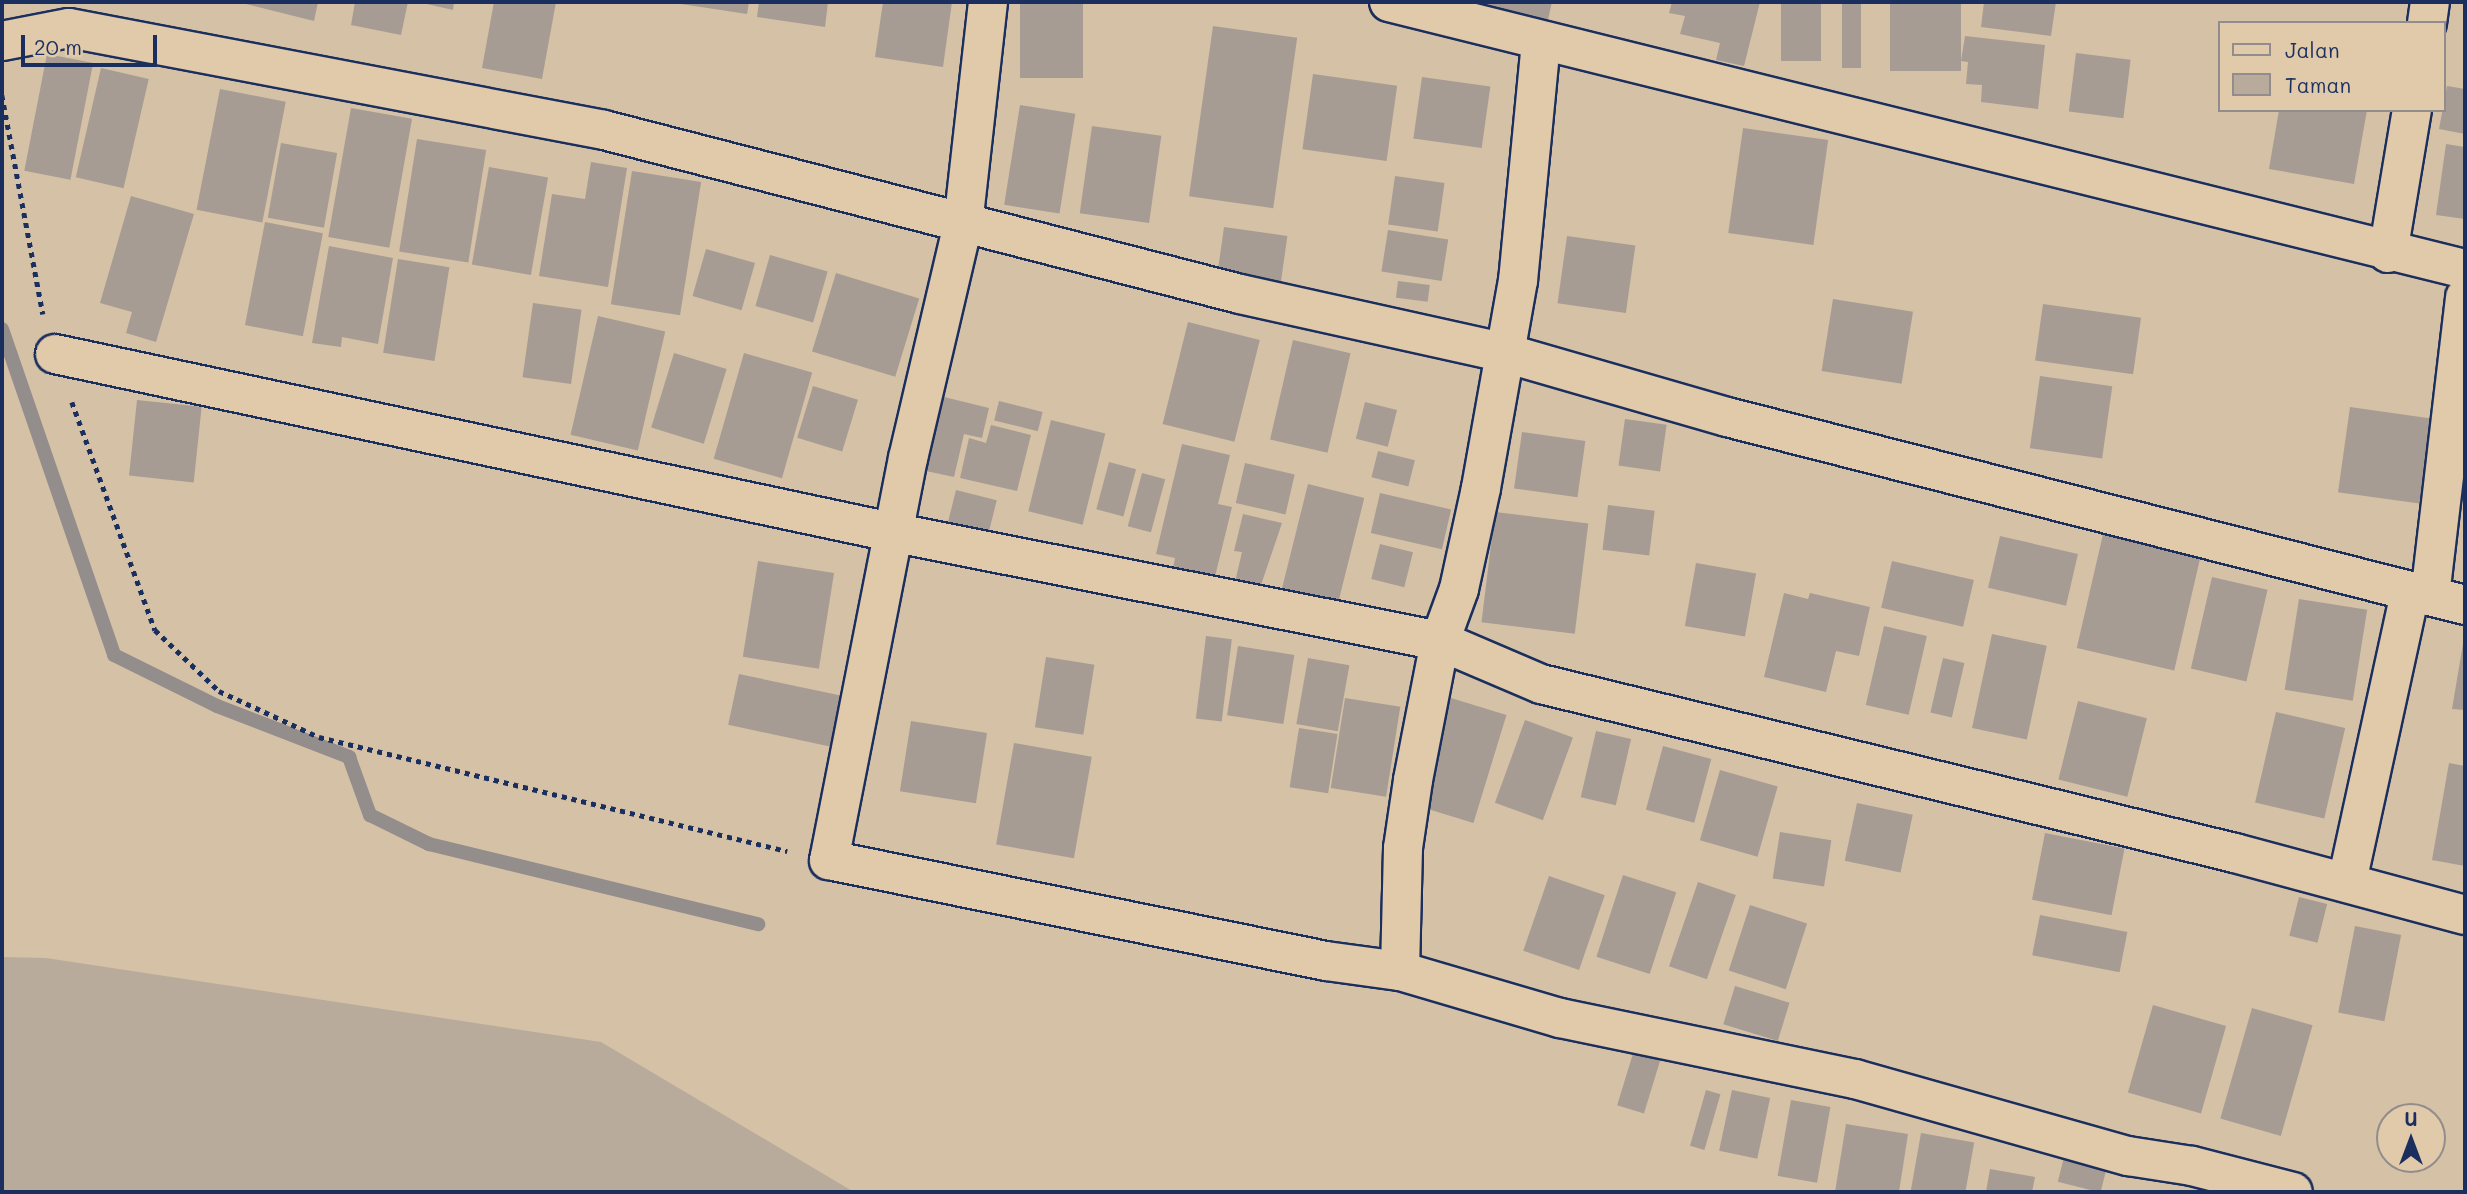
<!DOCTYPE html>
<style>
body{margin:0}
#map{position:relative;width:2467px;height:1194px;overflow:hidden;background:#d5c1a6;font-family:Mali,sans-serif}
div>[style]{position:absolute}
[style*='--x']{left:calc(var(--x)*1px);top:calc(var(--y)*1px);width:calc(var(--w)*1px);rotate:calc(var(--a)*1deg)}
.green>*{inset:0;background:#b9ab9b}
.stream>*{height:14px;margin:-7px;padding:0 7px;transform-origin:7px;border-radius:7px;background:#938d8c}
.building>*{inset:0;background:#a69c94;transform-origin:0 0}
.path>*{height:4.5px;margin-top:-2.25px;transform-origin:0;background:repeating-linear-gradient(90deg,#1b2f5e 0 5px,transparent 0 10px)}
.roads{filter:drop-shadow(2px 0 #1b2f5e) drop-shadow(-2px 0 #1b2f5e) drop-shadow(0 2px #1b2f5e) drop-shadow(0 -2px #1b2f5e)}
.minor>*{height:38px;margin:-19px;padding:0 19px;transform-origin:19px;border-radius:19px;background:#e1caaa}
span{translate:-50% -50%;white-space:nowrap;text-align:center;line-height:1.15;-webkit-text-stroke:5px #e1caaa;paint-order:stroke}
.frame{position:absolute;inset:0;border:4px solid #1b2f5e;pointer-events:none}
.legend{position:absolute;left:2218px;top:21px;width:228px;height:91px;box-sizing:border-box;background:#e1caaa;border:2px solid #928c8c;margin:0;padding:9px 12px;list-style:none;font-size:21px;color:#1b2f5e}
.legend li{display:flex;align-items:center;gap:14px;height:35px}
.legend b{width:35px;border:2px solid #928c8c}
.north{position:absolute;left:2376px;top:1103px;width:70px;height:70px;box-sizing:border-box;background:#e1caaa;border:2px solid #928c8c;border-radius:50%;rotate:0deg;font-size:19px;font-weight:700;line-height:28px;text-align:center;color:#1b2f5e}
.north::after{content:'';display:block;margin:auto;width:24px;height:32px;background:#1b2f5e;clip-path:polygon(50% 0,100% 100%,50% 72%,0 100%)}
.scale{position:absolute;left:21px;top:35px;width:136px;height:32px;box-sizing:border-box;border:4px solid #1b2f5e;border-top:0;padding-left:9px;font-size:21px;line-height:24px;white-space:nowrap;color:#1b2f5e;-webkit-text-stroke:5px #e1caaa;paint-order:stroke}
</style>
<div id="map">
<div class="green">
<i style="clip-path:polygon(2px 957px,46px 958px,601px 1042px,854px 1192px,2px 1192px)"></i>
</div>
<div class="stream">
<i style="--x:2;--y:329;--w:345;--a:71"></i>
<i style="--x:114;--y:655;--w:115;--a:26.3"></i>
<i style="--x:217;--y:706;--w:142;--a:21.1"></i>
<i style="--x:349;--y:757;--w:62;--a:70.1"></i>
<i style="--x:370;--y:815;--w:66;--a:26.2"></i>
<i style="--x:429;--y:844;--w:339;--a:13.7"></i>
</div>
<div class="building">
<i style="clip-path:polygon(238px 2px,318px 2px,314px 21px)"></i>
<i style="clip-path:polygon(355px 2px,408px 2px,401px 35px,351px 25px)"></i>
<i style="clip-path:polygon(418px 2px,454px 2px,453px 10px)"></i>
<i style="clip-path:polygon(494px 2px,556px 2px,542px 79px,482px 68px)"></i>
<i style="clip-path:polygon(668px 2px,749px 2px,747px 14px)"></i>
<i style="clip-path:polygon(759px 2px,828px 2px,825px 27px,757px 17px)"></i>
<i style="clip-path:polygon(883px 2px,952px 2px,943px 67px,875px 57px)"></i>
<i style="left:1020px;top:2px;width:63px;height:76px"></i>
<i style="clip-path:polygon(1470px 2px,1552px 2px,1547px 24px,1469px 7px)"></i>
<i style="clip-path:polygon(1672px 2px,1760px 2px,1744px 66px,1716px 60px,1720px 43px,1680px 34px,1685px 16px,1669px 13px)"></i>
<i style="left:1781px;top:2px;width:40px;height:59px"></i>
<i style="left:1842px;top:2px;width:19px;height:66px"></i>
<i style="left:1890px;top:2px;width:71px;height:69px"></i>
<i style="clip-path:polygon(1984px 2px,2056px 2px,2051px 36px,1981px 27px)"></i>
<i style="left:1213px;top:26px;width:85px;height:172px;rotate:8deg"></i>
<i style="clip-path:polygon(1965px 36px,2045px 45px,2038px 109px,1981px 102px,1982px 85px,1966px 84px,1968px 62px,1961px 61px)"></i>
<i style="left:2076px;top:53px;width:55px;height:59px;rotate:7deg"></i>
<i style="left:47px;top:54px;width:47px;height:119px;rotate:11deg"></i>
<i style="left:101px;top:68px;width:49px;height:112px;rotate:13deg"></i>
<i style="left:1313px;top:74px;width:85px;height:76px;rotate:8deg"></i>
<i style="left:1422px;top:77px;width:69px;height:62px;rotate:8deg"></i>
<i style="clip-path:polygon(2447px 86px,2465px 89px,2465px 134px,2439px 129px)"></i>
<i style="left:220px;top:89px;width:67px;height:123px;rotate:11deg"></i>
<i style="left:1020px;top:105px;width:56px;height:101px;rotate:9deg"></i>
<i style="left:351px;top:108px;width:62px;height:131px;rotate:10deg"></i>
<i style="clip-path:polygon(2279px 110px,2367px 110px,2354px 184px,2269px 169px)"></i>
<i style="left:1092px;top:126px;width:70px;height:88px;rotate:8deg"></i>
<i style="left:1743px;top:128px;width:86px;height:106px;rotate:8deg"></i>
<i style="left:417px;top:139px;width:70px;height:114px;rotate:9deg"></i>
<i style="left:281px;top:143px;width:57px;height:76px;rotate:10deg"></i>
<i style="clip-path:polygon(2446px 144px,2465px 147px,2465px 219px,2436px 215px)"></i>
<i style="clip-path:polygon(591px 162px,627px 168px,608px 287px,539px 276px,552px 194px,585px 199px)"></i>
<i style="left:489px;top:167px;width:60px;height:99px;rotate:10deg"></i>
<i style="left:632px;top:171px;width:70px;height:135px;rotate:9deg"></i>
<i style="left:1395px;top:176px;width:50px;height:49px;rotate:8deg"></i>
<i style="clip-path:polygon(131px 196px,194px 214px,156px 342px,126px 333px,132px 312px,100px 303px)"></i>
<i style="left:265px;top:222px;width:59px;height:105px;rotate:11deg"></i>
<i style="left:1224px;top:227px;width:64px;height:53px;rotate:8deg"></i>
<i style="left:1388px;top:230px;width:61px;height:42px;rotate:9deg"></i>
<i style="left:1567px;top:236px;width:69px;height:68px;rotate:8deg"></i>
<i style="clip-path:polygon(329px 246px,393px 258px,378px 344px,342px 337px,341px 347px,312px 343px)"></i>
<i style="left:706px;top:249px;width:51px;height:49px;rotate:16deg"></i>
<i style="left:770px;top:255px;width:60px;height:53px;rotate:16deg"></i>
<i style="left:398px;top:259px;width:52px;height:95px;rotate:9deg"></i>
<i style="left:836px;top:273px;width:87px;height:82px;rotate:17deg"></i>
<i style="left:1398px;top:281px;width:32px;height:17px;rotate:7deg"></i>
<i style="left:1833px;top:299px;width:81px;height:73px;rotate:9deg"></i>
<i style="left:533px;top:303px;width:49px;height:75px;rotate:8deg"></i>
<i style="left:2043px;top:304px;width:99px;height:57px;rotate:8deg"></i>
<i style="left:598px;top:316px;width:69px;height:122px;rotate:13deg"></i>
<i style="left:1188px;top:322px;width:74px;height:105px;rotate:14deg"></i>
<i style="left:1293px;top:340px;width:59px;height:102px;rotate:13deg"></i>
<i style="left:674px;top:353px;width:55px;height:78px;rotate:17deg"></i>
<i style="left:744px;top:353px;width:71px;height:110px;rotate:16deg"></i>
<i style="left:2040px;top:376px;width:73px;height:73px;rotate:8deg"></i>
<i style="left:813px;top:386px;width:47px;height:54px;rotate:17deg"></i>
<i style="clip-path:polygon(944px 397px,989px 408px,982px 438px,964px 434px,954px 477px,926px 471px)"></i>
<i style="left:137px;top:400px;width:65px;height:76px;rotate:6deg"></i>
<i style="left:999px;top:401px;width:45px;height:20px;rotate:14deg"></i>
<i style="left:1365px;top:402px;width:33px;height:38px;rotate:14deg"></i>
<i style="left:2350px;top:407px;width:82px;height:86px;rotate:8deg"></i>
<i style="left:1625px;top:419px;width:42px;height:47px;rotate:8deg"></i>
<i style="left:1051px;top:420px;width:56px;height:94px;rotate:14deg"></i>
<i style="clip-path:polygon(991px 425px,1031px 435px,1017px 491px,960px 478px,969px 438px,986px 443px)"></i>
<i style="left:1522px;top:432px;width:64px;height:57px;rotate:8deg"></i>
<i style="clip-path:polygon(1182px 444px,1230px 455px,1218px 504px,1232px 507px,1212px 589px,1171px 579px,1175px 558px,1156px 554px)"></i>
<i style="left:1378px;top:451px;width:38px;height:27px;rotate:14deg"></i>
<i style="left:1109px;top:462px;width:28px;height:49px;rotate:15deg"></i>
<i style="left:1245px;top:463px;width:51px;height:41px;rotate:13deg"></i>
<i style="left:1142px;top:473px;width:24px;height:55px;rotate:15deg"></i>
<i style="left:1308px;top:484px;width:58px;height:111px;rotate:14deg"></i>
<i style="left:956px;top:490px;width:42px;height:37px;rotate:14deg"></i>
<i style="left:1380px;top:493px;width:73px;height:41px;rotate:13deg"></i>
<i style="left:1608px;top:505px;width:47px;height:45px;rotate:7deg"></i>
<i style="left:1495px;top:512px;width:94px;height:111px;rotate:7deg"></i>
<i style="clip-path:polygon(1243px 514px,1282px 523px,1260px 588px,1235px 582px,1242px 552px,1234px 551px)"></i>
<i style="left:2104px;top:530px;width:100px;height:121px;rotate:13deg"></i>
<i style="left:2000px;top:536px;width:80px;height:53px;rotate:13deg"></i>
<i style="left:1380px;top:544px;width:34px;height:36px;rotate:14deg"></i>
<i style="left:758px;top:561px;width:77px;height:97px;rotate:9deg"></i>
<i style="left:1892px;top:561px;width:84px;height:48px;rotate:13deg"></i>
<i style="left:1696px;top:563px;width:61px;height:64px;rotate:10deg"></i>
<i style="left:2212px;top:577px;width:57px;height:94px;rotate:13deg"></i>
<i style="clip-path:polygon(1784px 593px,1808px 599px,1810px 593px,1870px 607px,1859px 656px,1836px 651px,1826px 692px,1764px 677px)"></i>
<i style="left:2299px;top:599px;width:69px;height:92px;rotate:9deg"></i>
<i style="left:1884px;top:626px;width:44px;height:81px;rotate:13deg"></i>
<i style="clip-path:polygon(2465px 632px,2465px 710px,2452px 709px)"></i>
<i style="left:1992px;top:634px;width:56px;height:96px;rotate:12deg"></i>
<i style="left:1206px;top:636px;width:26px;height:83px;rotate:7deg"></i>
<i style="left:1238px;top:646px;width:57px;height:70px;rotate:9deg"></i>
<i style="left:1046px;top:657px;width:49px;height:71px;rotate:9deg"></i>
<i style="left:1308px;top:658px;width:42px;height:67px;rotate:10deg"></i>
<i style="left:1943px;top:658px;width:22px;height:56px;rotate:13deg"></i>
<i style="left:739px;top:674px;width:104px;height:52px;rotate:12deg"></i>
<i style="left:1345px;top:698px;width:56px;height:91px;rotate:9deg"></i>
<i style="left:1451px;top:698px;width:58px;height:113px;rotate:17deg"></i>
<i style="left:2078px;top:701px;width:71px;height:81px;rotate:14deg"></i>
<i style="left:2276px;top:712px;width:71px;height:93px;rotate:13deg"></i>
<i style="left:1525px;top:720px;width:51px;height:88px;rotate:20deg"></i>
<i style="left:911px;top:721px;width:77px;height:71px;rotate:9deg"></i>
<i style="left:1299px;top:728px;width:39px;height:60px;rotate:9deg"></i>
<i style="left:1596px;top:731px;width:36px;height:68px;rotate:13deg"></i>
<i style="left:1014px;top:743px;width:79px;height:103px;rotate:10deg"></i>
<i style="left:1663px;top:746px;width:50px;height:66px;rotate:15deg"></i>
<i style="clip-path:polygon(2449px 763px,2465px 766px,2465px 866px,2432px 860px)"></i>
<i style="left:1720px;top:770px;width:60px;height:73px;rotate:16deg"></i>
<i style="left:1857px;top:803px;width:57px;height:59px;rotate:12deg"></i>
<i style="left:1780px;top:832px;width:52px;height:47px;rotate:9deg"></i>
<i style="left:2045px;top:833px;width:81px;height:68px;rotate:11deg"></i>
<i style="left:1623px;top:875px;width:56px;height:86px;rotate:18deg"></i>
<i style="left:1549px;top:876px;width:59px;height:79px;rotate:19deg"></i>
<i style="left:1698px;top:882px;width:40px;height:89px;rotate:19deg"></i>
<i style="left:2299px;top:897px;width:29px;height:40px;rotate:14deg"></i>
<i style="left:1750px;top:905px;width:60px;height:69px;rotate:18deg"></i>
<i style="left:2040px;top:915px;width:89px;height:41px;rotate:11deg"></i>
<i style="left:2355px;top:926px;width:47px;height:88px;rotate:11deg"></i>
<i style="left:1735px;top:986px;width:57px;height:40px;rotate:17deg"></i>
<i style="left:2153px;top:1005px;width:76px;height:91px;rotate:16deg"></i>
<i style="left:2252px;top:1008px;width:63px;height:115px;rotate:16deg"></i>
<i style="left:1635px;top:1047px;width:28px;height:61px;rotate:17deg"></i>
<i style="left:1706px;top:1090px;width:15px;height:58px;rotate:16deg"></i>
<i style="left:1732px;top:1090px;width:39px;height:62px;rotate:12deg"></i>
<i style="left:1791px;top:1100px;width:40px;height:77px;rotate:10deg"></i>
<i style="clip-path:polygon(1846px 1124px,1908px 1134px,1899px 1192px,1835px 1192px)"></i>
<i style="left:1921px;top:1133px;width:54px;height:58px;rotate:10deg"></i>
<i style="left:2067px;top:1145px;width:44px;height:38px;rotate:14deg"></i>
<i style="clip-path:polygon(1990px 1169px,2035px 1177px,2032px 1192px,1986px 1192px)"></i>
</div>
<div class="path">
<i style="--x:2;--y:95;--w:223;--a:79.4"></i>
<i style="--x:72;--y:402;--w:243;--a:70"></i>
<i style="--x:155;--y:630;--w:88;--a:43.6"></i>
<i style="--x:219;--y:691;--w:110;--a:24.7"></i>
<i style="--x:319;--y:737;--w:482;--a:13.7"></i>
</div>
<div class="roads">
<div class="minor">
<i style="--x:988;--y:2;--w:223;--a:96.4"></i>
<i style="--x:963;--y:224;--w:240;--a:103.2"></i>
<i style="--x:908;--y:458;--w:410;--a:101.1"></i>
<i style="--x:829;--y:860;--w:507;--a:11.49"></i>
<i style="--x:1326;--y:961;--w:75;--a:7.7"></i>
<i style="--x:1400;--y:971;--w:123;--a:-88.6"></i>
<i style="--x:1403;--y:848;--w:69;--a:-81.6"></i>
<i style="--x:1413;--y:780;--w:142;--a:-79"></i>
<i style="--x:1440;--y:641;--w:55;--a:-69.9"></i>
<i style="--x:1459;--y:589;--w:103;--a:-77.7"></i>
<i style="--x:1481;--y:488;--w:210;--a:-79.9"></i>
<i style="--x:1518;--y:281;--w:241;--a:-84.5"></i>
<i style="--x:1389;--y:2;--w:1109;--a:13.94"></i>
<i style="--x:2427;--y:23;--w:21;--a:-82"></i>
<i style="--x:2;--y:41;--w:68;--a:-11"></i>
<i style="--x:69;--y:28;--w:545;--a:10.79"></i>
<i style="--x:604;--y:130;--w:657;--a:14.46"></i>
<i style="--x:1240;--y:294;--w:268;--a:12.5"></i>
<i style="--x:1502;--y:352;--w:234;--a:16.1"></i>
<i style="--x:1727;--y:417;--w:762;--a:14.29"></i>
<i style="--x:2388;--y:253;--w:145;--a:-80.5"></i>
<i style="--x:55;--y:354;--w:860;--a:12.02"></i>
<i style="--x:896;--y:533;--w:555;--a:11.23"></i>
<i style="--x:1440;--y:641;--w:110;--a:23.1"></i>
<i style="--x:1541;--y:684;--w:714;--a:13.69"></i>
<i style="--x:2235;--y:853;--w:238;--a:15.1"></i>
<i style="--x:2430;--y:596;--w:301;--a:-83.3"></i>
<i style="--x:2347;--y:882;--w:297;--a:-77.7"></i>
<i style="--x:1400;--y:971;--w:167;--a:16.4"></i>
<i style="--x:1560;--y:1018;--w:301;--a:11.7"></i>
<i style="--x:1855;--y:1079;--w:284;--a:15.8"></i>
<i style="--x:2128;--y:1156;--w:65;--a:8.9"></i>
<i style="--x:2192;--y:1166;--w:104;--a:14.4"></i>
</div>
</div>
<div class="frame"></div>
<ul class="legend">
<li><b style="height:9px;background:#e1caaa"></b>Jalan</li>
<li><b style="height:19px;background:#b9ab9b"></b>Taman</li>
</ul>
<div class="north">U</div>
<div class="scale">20 m</div>
</div>
